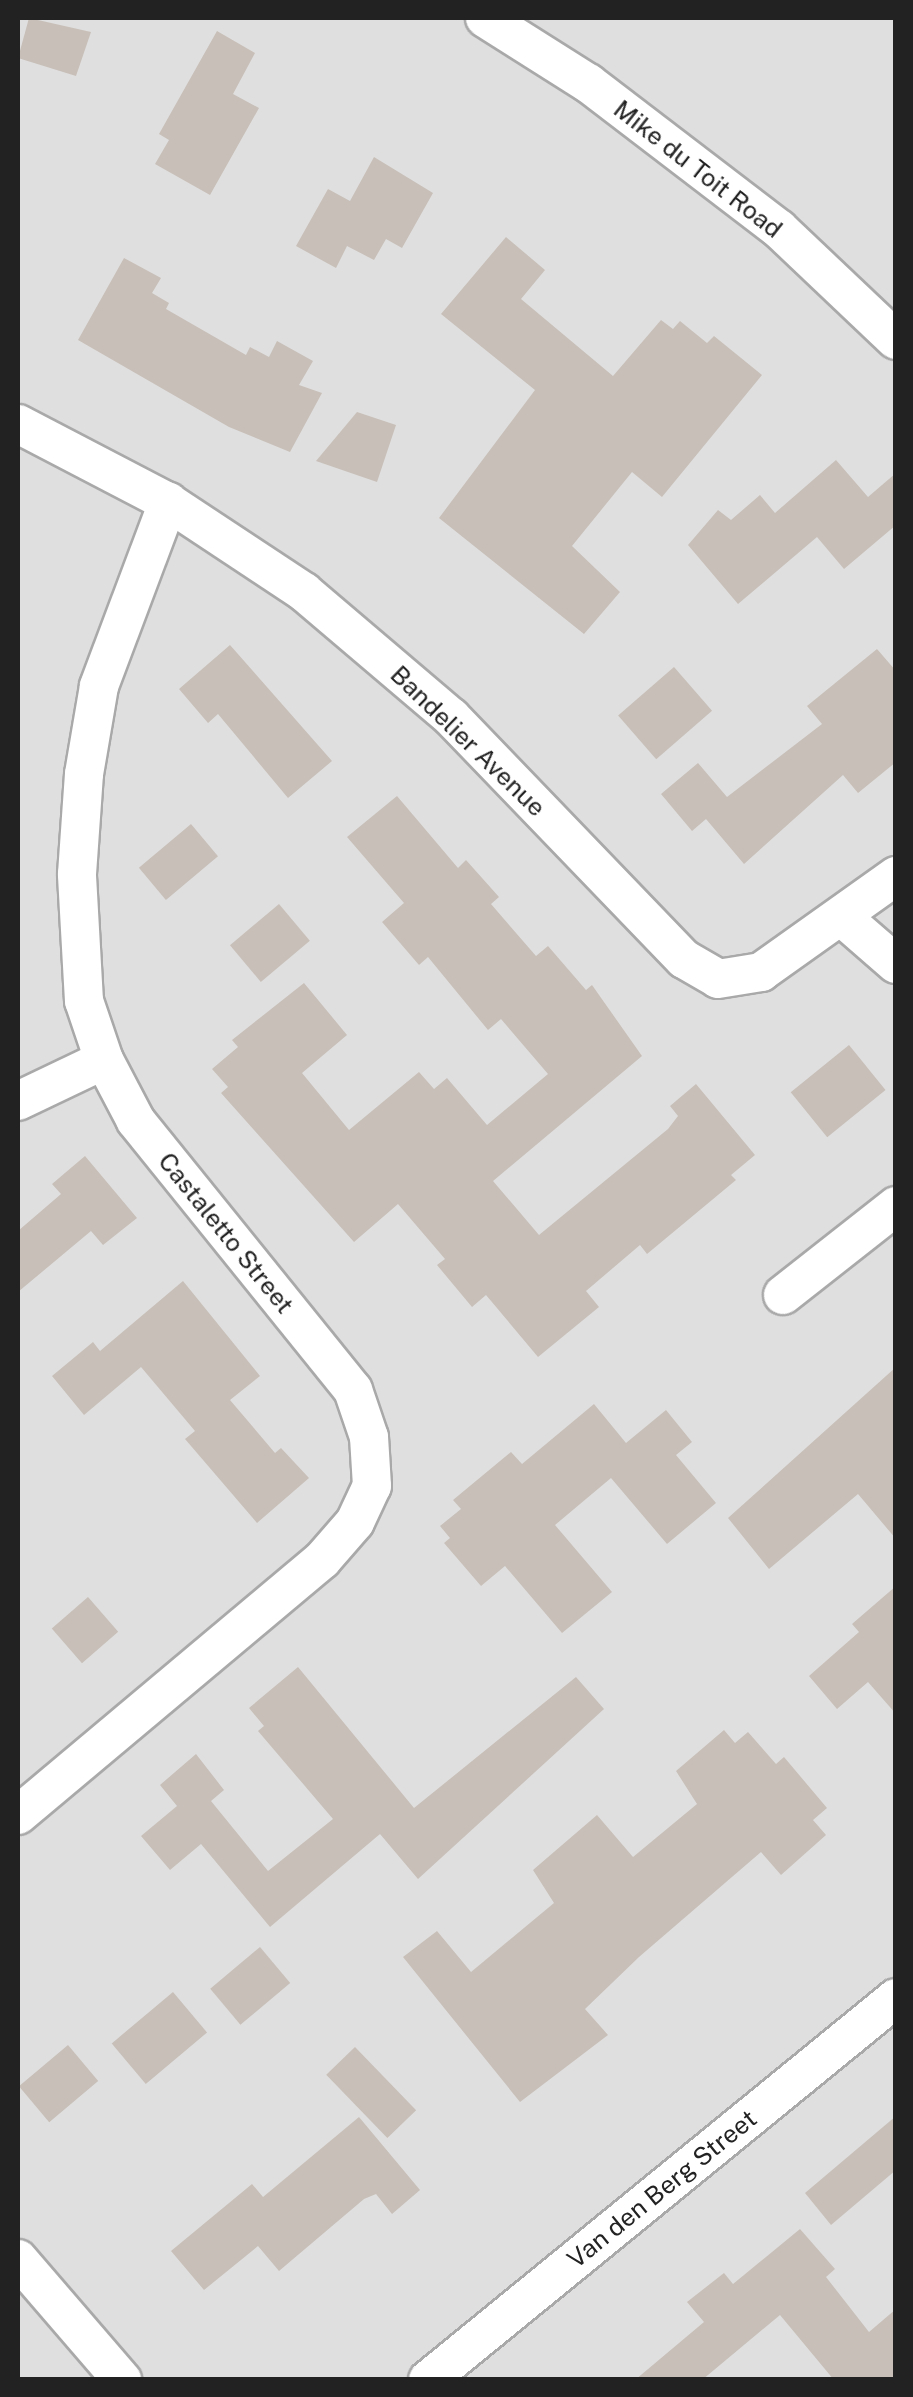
<!DOCTYPE html>
<style>
body{margin:0}
#map{position:relative;width:913px;height:2397px;overflow:hidden;background:#f2efe9;font-family:"Public Sans",sans-serif}
div>[style]{position:absolute}
[style*='--x']{left:calc(var(--x)*1px);top:calc(var(--y)*1px);width:calc(var(--w)*1px);rotate:calc(var(--a)*1deg)}
.residential>*{inset:0;background:#e0dfdf;transform-origin:0 0}
.building>*{inset:0;background:#c7bfb8;transform-origin:0 0}
.roads{filter:drop-shadow(2px 0 #a9a9a9) drop-shadow(-2px 0 #a9a9a9) drop-shadow(0 2px #a9a9a9) drop-shadow(0 -2px #a9a9a9)}
.street>*{height:38px;margin:-19px;padding:0 19px;transform-origin:19px;border-radius:19px;background:#fff}
span{translate:-50% -50%;white-space:nowrap;text-align:center;line-height:1.15;-webkit-text-stroke:9px #fff;paint-order:stroke}
.street-label{font-size:25px;color:#222}
.frame{position:absolute;inset:0;border:20px solid #222;pointer-events:none}
</style>
<div id="map">
<div class="residential">
<i style="left:18px;top:18px;width:877px;height:2361px"></i>
</div>
<div class="building">
<i style="clip-path:polygon(29px 18px,91px 32px,76px 76px,18px 58px)"></i>
<i style="clip-path:polygon(217px 31px,255px 53px,233px 94px,259px 108px,210px 195px,155px 164px,169px 140px,159px 134px)"></i>
<i style="clip-path:polygon(374px 157px,433px 193px,402px 248px,386px 239px,374px 260px,347px 246px,336px 268px,296px 246px,328px 189px,350px 201px)"></i>
<i style="clip-path:polygon(506px 237px,545px 270px,521px 299px,613px 376px,661px 320px,673px 329px,680px 321px,707px 343px,714px 336px,762px 375px,662px 497px,632px 472px,572px 546px,620px 592px,584px 634px,439px 518px,535px 390px,441px 314px)"></i>
<i style="clip-path:polygon(124px 258px,161px 278px,152px 293px,169px 303px,166px 309px,246px 355px,250px 347px,269px 357px,277px 341px,313px 361px,299px 385px,322px 393px,290px 452px,229px 427px,78px 340px)"></i>
<i style="clip-path:polygon(357px 412px,396px 425px,377px 482px,316px 461px)"></i>
<i style="clip-path:polygon(836px 460px,868px 497px,896px 473px,896px 525px,844px 569px,817px 537px,738px 604px,688px 545px,718px 510px,731px 520px,760px 495px,775px 513px)"></i>
<i style="clip-path:polygon(230px 645px,332px 761px,288px 798px,218px 714px,208px 723px,179px 689px)"></i>
<i style="clip-path:polygon(877px 649px,896px 671px,896px 762px,858px 793px,843px 775px,744px 864px,706px 819px,692px 831px,661px 794px,698px 763px,727px 797px,822px 724px,807px 706px)"></i>
<i style="left:674px;top:667px;width:58px;height:74px;rotate:49deg"></i>
<i style="clip-path:polygon(397px 796px,458px 868px,466px 860px,499px 897px,491px 904px,536px 956px,548px 946px,586px 990px,592px 985px,642px 1056px,493px 1181px,539px 1235px,668px 1129px,678px 1116px,670px 1106px,696px 1084px,755px 1155px,731px 1175px,736px 1180px,647px 1254px,640px 1245px,586px 1291px,599px 1307px,538px 1357px,486px 1295px,472px 1307px,437px 1265px,445px 1259px,398px 1204px,354px 1242px,221px 1093px,228px 1087px,212px 1069px,238px 1047px,232px 1040px,304px 983px,347px 1035px,302px 1073px,349px 1130px,419px 1072px,434px 1089px,447px 1078px,487px 1125px,548px 1074px,501px 1019px,488px 1030px,428px 957px,419px 965px,382px 922px,404px 903px,347px 837px)"></i>
<i style="left:191px;top:824px;width:42px;height:68px;rotate:50deg"></i>
<i style="left:279px;top:904px;width:48px;height:64px;rotate:50deg"></i>
<i style="left:849px;top:1045px;width:58px;height:75px;rotate:51deg"></i>
<i style="clip-path:polygon(85px 1156px,137px 1218px,103px 1245px,91px 1231px,18px 1292px,18px 1231px,61px 1194px,52px 1184px)"></i>
<i style="clip-path:polygon(183px 1281px,260px 1376px,230px 1400px,275px 1453px,281px 1448px,309px 1478px,257px 1523px,185px 1439px,195px 1431px,141px 1367px,84px 1415px,52px 1376px,93px 1342px,100px 1351px)"></i>
<i style="clip-path:polygon(896px 1367px,896px 1539px,858px 1494px,769px 1569px,728px 1518px)"></i>
<i style="clip-path:polygon(594px 1404px,626px 1443px,666px 1410px,692px 1442px,676px 1455px,716px 1503px,667px 1544px,611px 1478px,555px 1525px,612px 1592px,562px 1633px,505px 1566px,481px 1586px,444px 1543px,450px 1538px,440px 1526px,461px 1509px,453px 1500px,511px 1452px,522px 1464px)"></i>
<i style="clip-path:polygon(896px 1586px,896px 1714px,868px 1682px,837px 1709px,809px 1676px,859px 1632px,852px 1624px)"></i>
<i style="left:88px;top:1597px;width:46px;height:48px;rotate:49deg"></i>
<i style="clip-path:polygon(298px 1667px,414px 1808px,576px 1677px,604px 1709px,418px 1879px,380px 1834px,270px 1927px,201px 1844px,170px 1870px,141px 1836px,177px 1806px,160px 1785px,196px 1754px,224px 1790px,211px 1801px,268px 1871px,333px 1819px,258px 1731px,264px 1726px,249px 1708px)"></i>
<i style="clip-path:polygon(724px 1730px,735px 1743px,748px 1732px,776px 1764px,784px 1757px,827px 1808px,813px 1820px,826px 1835px,781px 1875px,761px 1852px,639px 1957px,585px 2009px,608px 2035px,520px 2102px,403px 1957px,437px 1931px,471px 1972px,554px 1903px,533px 1870px,597px 1815px,633px 1857px,697px 1804px,676px 1771px)"></i>
<i style="left:260px;top:1947px;width:47px;height:65px;rotate:50deg"></i>
<i style="left:173px;top:1992px;width:53px;height:80px;rotate:50deg"></i>
<i style="left:68px;top:2045px;width:47px;height:64px;rotate:50deg"></i>
<i style="left:355px;top:2047px;width:88px;height:40px;rotate:46deg"></i>
<i style="clip-path:polygon(896px 2116px,896px 2170px,831px 2225px,805px 2193px)"></i>
<i style="clip-path:polygon(359px 2117px,420px 2190px,392px 2214px,376px 2194px,364px 2199px,279px 2271px,258px 2246px,204px 2290px,171px 2251px,252px 2184px,263px 2197px)"></i>
<i style="clip-path:polygon(800px 2229px,835px 2269px,826px 2277px,869px 2332px,896px 2309px,896px 2380px,834px 2380px,780px 2315px,702px 2380px,635px 2380px,704px 2322px,687px 2302px,724px 2273px,733px 2284px)"></i>
</div>
<div class="roads">
<div class="street">
<i style="--x:485;--y:18;--w:122;--a:32.3"></i>
<i style="--x:588;--y:83;--w:240;--a:37.4"></i>
<i style="--x:779;--y:229;--w:161;--a:43.5"></i>
<i style="--x:18;--y:424;--w:169;--a:27.5"></i>
<i style="--x:168;--y:502;--w:163;--a:33.5"></i>
<i style="--x:304;--y:592;--w:193;--a:40.4"></i>
<i style="--x:451;--y:717;--w:336;--a:46.1"></i>
<i style="--x:684;--y:959;--w:39;--a:30"></i>
<i style="--x:718;--y:979;--w:44;--a:-9.2"></i>
<i style="--x:761;--y:972;--w:166;--a:-35.4"></i>
<i style="--x:843;--y:918;--w:70;--a:41"></i>
<i style="--x:18;--y:1101;--w:95;--a:-25.5"></i>
<i style="--x:783;--y:1295;--w:144;--a:-38.2"></i>
<i style="--x:18;--y:1815;--w:397;--a:-40"></i>
<i style="--x:322;--y:1560;--w:50;--a:-49"></i>
<i style="--x:355;--y:1522;--w:40;--a:-65"></i>
<i style="--x:372;--y:1486;--w:49;--a:-93.5"></i>
<i style="--x:369;--y:1437;--w:50;--a:-108.8"></i>
<i style="--x:353;--y:1390;--w:346;--a:-128.9"></i>
<i style="--x:136;--y:1121;--w:69;--a:-117.7"></i>
<i style="--x:104;--y:1060;--w:62;--a:-108.7"></i>
<i style="--x:84;--y:1001;--w:127;--a:-93.2"></i>
<i style="--x:77;--y:874;--w:100;--a:-86"></i>
<i style="--x:84;--y:774;--w:89;--a:-80.3"></i>
<i style="--x:99;--y:686;--w:197;--a:-69.4"></i>
<i style="--x:18;--y:2259;--w:160;--a:49.3"></i>
<i style="--x:428;--y:2380;--w:604;--a:-39.22"></i>
</div>
</div>
<div class="street-label">
<span style="left:698px;top:169px;rotate:38deg">Mike du Toit Road</span>
<span style="left:468px;top:741px;rotate:44deg">Bandelier Avenue</span>
<span style="left:226px;top:1233px;rotate:51deg">Castaletto Street</span>
<span style="left:662px;top:2189px;rotate:-39deg">Van den Berg Street</span>
</div>
<div class="frame"></div>
</div>
